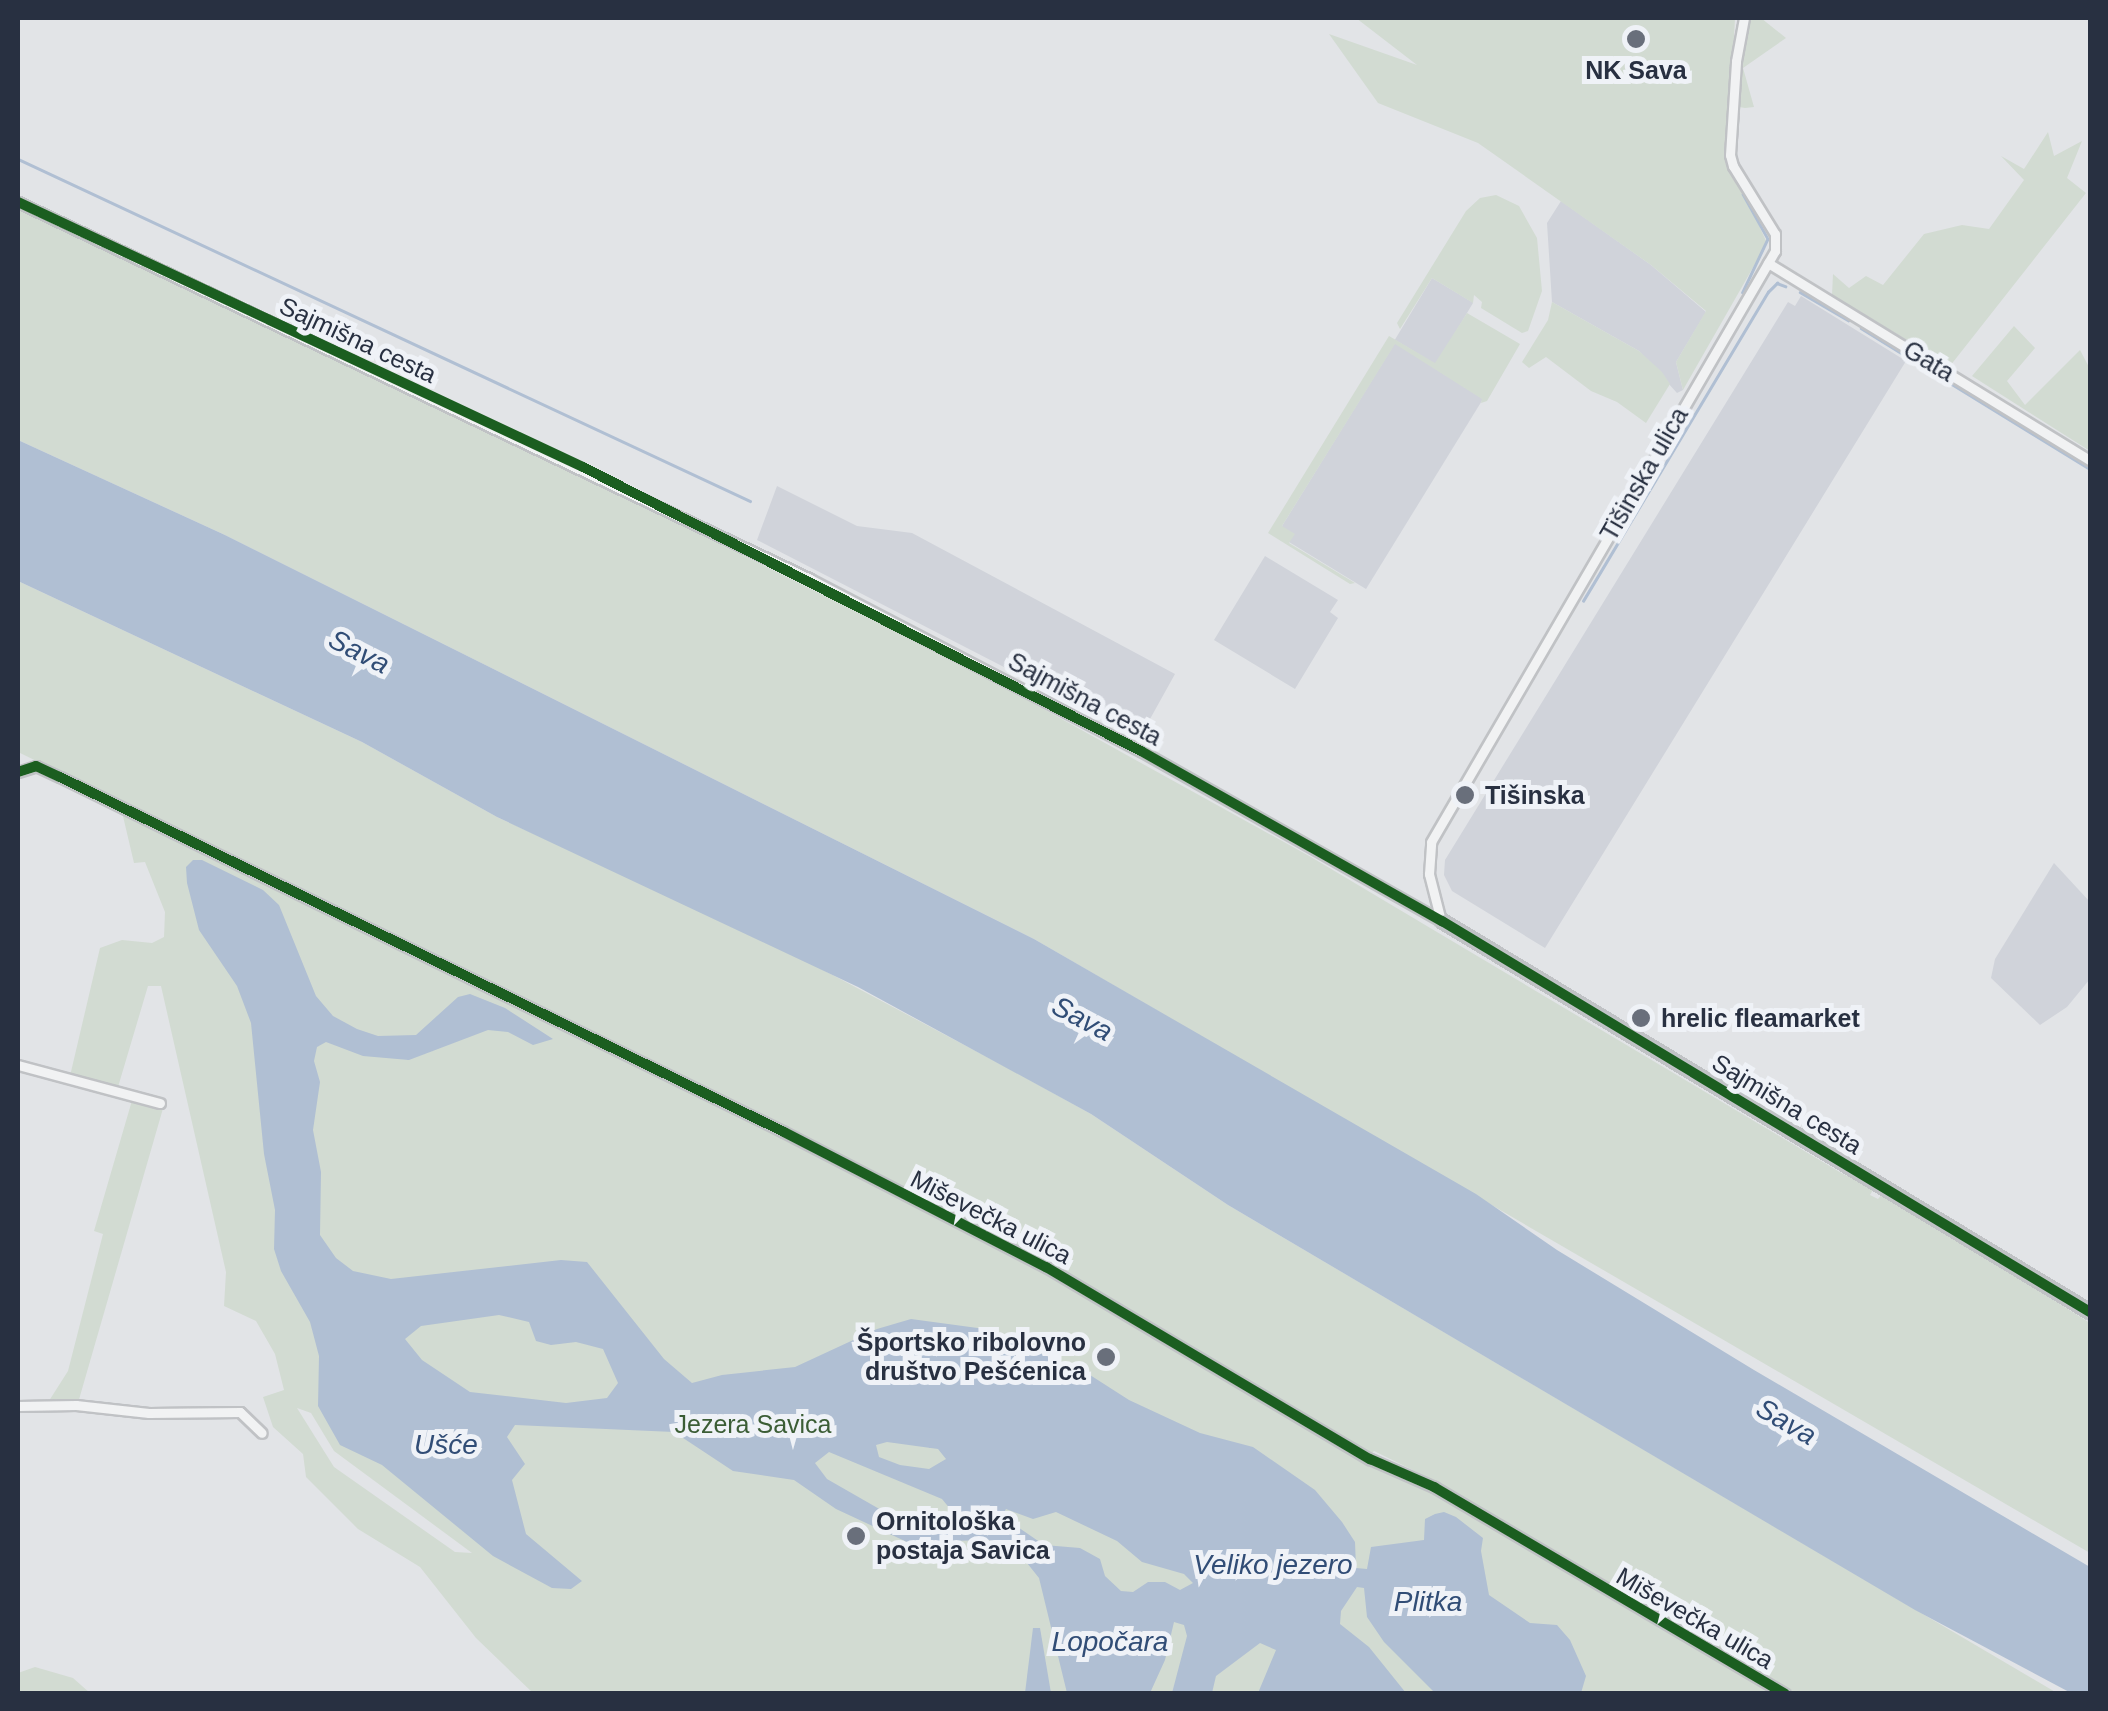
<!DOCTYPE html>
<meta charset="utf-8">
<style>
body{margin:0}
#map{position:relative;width:2108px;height:1711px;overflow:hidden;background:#e2e4e7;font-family:Helvetica,sans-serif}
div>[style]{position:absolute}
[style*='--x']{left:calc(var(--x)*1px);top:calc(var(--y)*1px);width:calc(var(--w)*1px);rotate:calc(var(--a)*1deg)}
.built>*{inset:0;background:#d0d3da;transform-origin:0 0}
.green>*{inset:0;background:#d2dbd2}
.water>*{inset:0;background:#b0bfd3}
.stream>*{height:2.5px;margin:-1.25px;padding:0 1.25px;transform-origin:1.25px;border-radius:1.25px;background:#b0bfd3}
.roads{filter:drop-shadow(2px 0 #c0c2c5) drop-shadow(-2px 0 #c0c2c5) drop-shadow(0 2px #c0c2c5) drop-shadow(0 -2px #c0c2c5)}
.street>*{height:9px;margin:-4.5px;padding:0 4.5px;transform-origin:4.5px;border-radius:4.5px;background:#f1f2f3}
.secondary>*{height:12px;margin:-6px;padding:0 6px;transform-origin:6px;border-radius:6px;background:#c2c5c9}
.cycleway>*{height:10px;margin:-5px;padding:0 5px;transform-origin:5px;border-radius:5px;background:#1b5e20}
.dots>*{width:28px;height:28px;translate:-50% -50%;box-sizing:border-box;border:5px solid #eff2f7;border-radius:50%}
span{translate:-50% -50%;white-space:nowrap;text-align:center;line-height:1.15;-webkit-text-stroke:10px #eff2f7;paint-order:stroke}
.poi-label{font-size:25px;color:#283041;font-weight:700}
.left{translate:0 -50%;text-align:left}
.right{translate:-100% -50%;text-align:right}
.street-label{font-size:25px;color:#283041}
.park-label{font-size:25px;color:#3b5d35}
.water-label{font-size:28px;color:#314d76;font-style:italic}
.frame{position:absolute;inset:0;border:20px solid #283041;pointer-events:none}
</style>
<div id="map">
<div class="built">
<i style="clip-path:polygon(1561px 201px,1651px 265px,1706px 312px,1676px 362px,1683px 390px,1677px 393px,1639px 351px,1552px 302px,1547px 223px)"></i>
<i style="left:1432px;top:278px;width:48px;height:72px;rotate:31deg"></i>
<i style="clip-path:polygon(1801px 296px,1906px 361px,1545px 948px,1452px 891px,1444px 875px,1445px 860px,1788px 302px,1795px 306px)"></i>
<i style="clip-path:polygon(1395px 343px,1483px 399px,1366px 589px,1289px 542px,1282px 526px)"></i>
<i style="clip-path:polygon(777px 486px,857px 526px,912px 533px,1175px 674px,1140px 737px,757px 540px)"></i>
<i style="clip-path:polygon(1265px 556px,1338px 600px,1330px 612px,1338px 618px,1295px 689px,1214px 640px)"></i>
<i style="clip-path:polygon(2054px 863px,2090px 902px,2090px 979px,2067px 1007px,2040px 1025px,1991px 978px,1995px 959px)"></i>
</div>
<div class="green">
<i style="clip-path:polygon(1356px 18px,1735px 18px,1728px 158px,1767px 243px,1683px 390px,1676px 362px,1706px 311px,1651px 265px,1478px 143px,1378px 103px,1329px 34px,1417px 65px)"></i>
<i style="clip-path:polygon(1749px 18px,1761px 18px,1786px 38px,1743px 68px,1754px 107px,1745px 108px,1739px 107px,1740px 79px)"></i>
<i style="clip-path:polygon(2048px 132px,2054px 156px,2082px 141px,2067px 178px,2086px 193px,1950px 366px,1832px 295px,1833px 274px,1849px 288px,1866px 276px,1883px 285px,1924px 234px,1962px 225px,1989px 229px,2024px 180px,2001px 156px,2024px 169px)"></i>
<i style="clip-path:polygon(1496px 195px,1519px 206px,1537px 238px,1542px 291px,1528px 331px,1522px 333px,1481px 308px,1482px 302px,1474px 295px,1473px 303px,1432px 278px,1400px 329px,1397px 323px,1466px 211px,1480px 198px)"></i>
<i style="clip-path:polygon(18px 209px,577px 472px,973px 670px,1311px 857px,1843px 1174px,1874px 1188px,1870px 1195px,1878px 1199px,1883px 1193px,2090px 1323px,2090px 1553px,1034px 939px,225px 535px,18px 440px)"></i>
<i style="clip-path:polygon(1552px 302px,1639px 351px,1662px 372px,1670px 384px,1646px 423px,1617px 402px,1591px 391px,1546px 357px,1529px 368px,1522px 362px,1548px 320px)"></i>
<i style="clip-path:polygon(1467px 313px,1520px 344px,1487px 401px,1481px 403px,1482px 399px,1395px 344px,1282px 526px,1295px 534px,1289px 543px,1355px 583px,1350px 584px,1268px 533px,1389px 336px,1435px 363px)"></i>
<i style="clip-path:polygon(2014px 326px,2035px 348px,2007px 381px,2025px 405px,2080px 350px,2090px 369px,2090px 451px,1972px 376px)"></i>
<i style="clip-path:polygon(18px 581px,362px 742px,497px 817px,780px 947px,1017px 1073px,1091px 1114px,1228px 1205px,2057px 1693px,1793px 1693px,1429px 1478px,1374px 1451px,1371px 1454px,1054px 1267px,787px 1128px,18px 752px)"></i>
<i style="clip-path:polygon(evenodd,122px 812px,782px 1135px,1050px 1274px,1384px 1473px,1388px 1468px,1423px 1485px,1777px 1693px,533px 1693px,476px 1638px,420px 1567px,358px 1529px,306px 1477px,303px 1454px,273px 1427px,263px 1397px,284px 1390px,275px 1354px,256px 1321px,224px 1306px,226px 1272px,161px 986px,148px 986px,118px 1087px,70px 1076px,100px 948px,122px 940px,152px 943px,164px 937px,165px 912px,145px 862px,134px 863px,122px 812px,297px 1408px,311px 1413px,334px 1451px,472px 1553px,455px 1552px,334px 1467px,297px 1408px)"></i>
<i style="clip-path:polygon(133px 1097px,164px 1105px,78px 1403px,47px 1404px,68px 1371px,103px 1234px,94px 1231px)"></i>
<i style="clip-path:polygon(35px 1667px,73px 1678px,90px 1693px,18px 1693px,18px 1673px)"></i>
</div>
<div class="water">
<i style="clip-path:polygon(18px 440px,225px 535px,1034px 939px,1476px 1194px,1557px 1250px,1754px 1370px,2090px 1567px,2090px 1693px,2071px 1693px,1915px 1610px,1228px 1205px,1091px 1114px,858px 987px,497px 817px,362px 742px,18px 581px)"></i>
<i style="clip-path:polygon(evenodd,193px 860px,202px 860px,263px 890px,279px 905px,316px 996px,333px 1016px,357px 1029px,378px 1036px,416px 1035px,458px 997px,470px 994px,505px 1008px,553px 1039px,533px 1045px,508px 1032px,488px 1030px,409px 1060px,363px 1056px,326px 1042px,317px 1047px,314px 1061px,320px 1082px,313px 1130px,321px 1172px,320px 1235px,336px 1258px,353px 1271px,391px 1279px,561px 1260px,587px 1262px,664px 1359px,692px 1383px,722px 1375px,795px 1367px,877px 1329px,911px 1319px,985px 1329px,1090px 1375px,1129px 1400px,1200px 1433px,1253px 1447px,1315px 1490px,1342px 1522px,1355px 1542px,1356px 1568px,1367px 1569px,1371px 1547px,1424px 1540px,1425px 1519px,1435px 1514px,1444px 1512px,1456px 1517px,1483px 1538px,1481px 1551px,1489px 1595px,1530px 1623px,1557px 1625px,1570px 1640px,1586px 1676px,1581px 1693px,1435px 1693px,1384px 1642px,1367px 1617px,1364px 1588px,1357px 1587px,1341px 1611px,1340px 1624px,1369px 1647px,1406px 1693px,1258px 1693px,1276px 1650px,1260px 1643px,1216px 1676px,1212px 1693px,1172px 1693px,1187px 1636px,1184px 1625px,1174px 1622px,1165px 1660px,1150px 1693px,1067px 1693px,1039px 1578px,1015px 1548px,989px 1540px,907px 1542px,836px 1509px,794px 1480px,733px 1471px,674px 1432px,515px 1425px,507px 1437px,525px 1464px,512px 1480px,526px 1534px,582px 1581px,571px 1589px,552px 1588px,493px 1556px,382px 1465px,340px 1445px,318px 1406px,319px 1356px,310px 1322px,281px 1271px,274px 1249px,275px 1210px,264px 1154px,251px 1023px,237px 986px,199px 930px,187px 883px,186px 867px,193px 860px,499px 1315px,529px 1322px,536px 1341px,551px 1345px,576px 1342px,603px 1349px,618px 1383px,607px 1398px,566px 1403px,470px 1392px,422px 1360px,405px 1339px,421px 1326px,499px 1315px,193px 860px,887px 1442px,938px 1449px,946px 1459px,929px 1469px,900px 1465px,879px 1457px,876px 1445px,887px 1442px,193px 860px,829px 1452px,942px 1499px,960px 1521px,953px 1532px,916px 1530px,827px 1479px,815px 1463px,829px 1452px,193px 860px,1006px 1509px,1033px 1519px,1056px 1512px,1117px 1541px,1142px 1562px,1184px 1574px,1193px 1583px,1180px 1590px,1165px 1582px,1148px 1582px,1133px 1592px,1121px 1591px,1105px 1576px,1100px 1559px,1080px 1548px,1044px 1545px,1002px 1516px,1006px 1509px)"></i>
<i style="clip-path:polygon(1033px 1628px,1040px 1628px,1051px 1693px,1025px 1693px)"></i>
</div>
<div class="stream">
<i style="--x:18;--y:159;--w:808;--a:25.04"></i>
<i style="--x:1743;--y:194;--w:51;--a:60.9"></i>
<i style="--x:1768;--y:239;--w:59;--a:115.3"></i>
<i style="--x:1800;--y:292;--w:56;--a:30.3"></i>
<i style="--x:1861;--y:328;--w:55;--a:31.7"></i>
<i style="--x:1921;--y:365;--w:198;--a:31.6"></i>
<i style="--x:1583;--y:601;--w:360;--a:-59.1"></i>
<i style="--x:1768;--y:292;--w:13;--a:-45"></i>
<i style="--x:1777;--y:283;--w:9;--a:21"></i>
</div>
<div class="roads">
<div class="street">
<i style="--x:18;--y:202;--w:877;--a:25.45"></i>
<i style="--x:810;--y:579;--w:373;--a:27.5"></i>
<i style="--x:1141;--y:751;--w:346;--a:29.5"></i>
<i style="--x:1768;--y:263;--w:377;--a:31.5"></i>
<i style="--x:18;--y:772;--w:19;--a:-18"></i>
<i style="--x:36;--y:766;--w:26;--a:25"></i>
<i style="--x:60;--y:777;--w:806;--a:26.12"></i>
<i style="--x:784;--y:1132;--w:295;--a:27.3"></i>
<i style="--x:1046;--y:1267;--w:377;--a:30.7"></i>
<i style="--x:1370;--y:1459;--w:70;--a:23.6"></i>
<i style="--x:1434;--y:1487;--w:407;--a:30.5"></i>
<i style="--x:1441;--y:921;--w:49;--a:-104.3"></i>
<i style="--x:1429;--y:874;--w:32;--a:-86"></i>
<i style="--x:1431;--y:842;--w:684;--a:-59.8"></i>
<i style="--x:1775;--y:251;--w:17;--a:-90"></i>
<i style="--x:1775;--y:234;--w:80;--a:-121.7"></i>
<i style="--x:1733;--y:166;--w:11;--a:-105"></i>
<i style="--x:1730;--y:155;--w:94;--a:-86.3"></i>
<i style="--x:1736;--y:61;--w:44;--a:-79.5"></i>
<i style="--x:18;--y:1065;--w:147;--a:15"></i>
<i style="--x:18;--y:1406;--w:58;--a:-1"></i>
<i style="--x:76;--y:1405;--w:73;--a:6.3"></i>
<i style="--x:149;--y:1413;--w:91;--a:-0.6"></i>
<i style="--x:240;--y:1412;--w:30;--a:44"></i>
</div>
<div class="secondary">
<i style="--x:1442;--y:921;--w:757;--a:31.11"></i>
</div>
</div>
<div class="cycleway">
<i style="--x:18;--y:202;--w:624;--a:25.13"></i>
<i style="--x:583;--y:467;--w:626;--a:26.97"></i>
<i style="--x:1141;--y:751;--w:346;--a:29.5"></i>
<i style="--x:1442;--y:921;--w:757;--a:31.11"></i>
<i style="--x:18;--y:772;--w:19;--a:-18"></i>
<i style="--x:36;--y:766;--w:26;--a:25"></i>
<i style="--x:60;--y:777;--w:806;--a:26.12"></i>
<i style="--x:784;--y:1132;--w:295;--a:27.3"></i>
<i style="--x:1046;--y:1267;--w:377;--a:30.7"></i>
<i style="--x:1370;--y:1459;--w:70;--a:23.6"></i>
<i style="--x:1434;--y:1487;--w:407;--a:30.5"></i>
</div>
<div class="dots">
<i style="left:1636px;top:39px;background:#696f7b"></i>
<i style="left:1465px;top:795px;background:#696f7b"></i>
<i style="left:1641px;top:1018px;background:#696f7b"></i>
<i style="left:1106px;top:1357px;background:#696f7b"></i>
<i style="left:856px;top:1536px;background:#696f7b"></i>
</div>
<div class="poi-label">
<span style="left:1636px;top:70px">NK Sava</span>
<span class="left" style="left:1485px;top:795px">Tišinska</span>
<span class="left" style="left:1661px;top:1018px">hrelic fleamarket</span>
<span class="right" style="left:1086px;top:1357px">Športsko ribolovno<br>društvo Pešćenica</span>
<span class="left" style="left:876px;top:1536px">Ornitološka<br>postaja Savica</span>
</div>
<div class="street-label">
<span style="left:358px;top:340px;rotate:25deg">Sajmišna cesta</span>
<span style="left:1929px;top:361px;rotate:31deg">Gata</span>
<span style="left:1644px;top:474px;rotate:-60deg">Tišinska ulica</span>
<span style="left:1085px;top:699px;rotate:28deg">Sajmišna cesta</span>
<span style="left:1787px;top:1104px;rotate:31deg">Sajmišna cesta</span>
<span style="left:991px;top:1217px;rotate:27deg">Miševečka ulica</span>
<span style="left:1695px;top:1618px;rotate:30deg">Miševečka ulica</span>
</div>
<div class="park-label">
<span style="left:753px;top:1424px">Jezera Savica</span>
</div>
<div class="water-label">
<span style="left:359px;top:652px;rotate:27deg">Sava</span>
<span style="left:1082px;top:1019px;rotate:28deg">Sava</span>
<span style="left:1786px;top:1422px;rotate:30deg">Sava</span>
<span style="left:446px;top:1445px">Ušće</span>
<span style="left:1273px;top:1565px">Veliko jezero</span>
<span style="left:1428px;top:1602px">Plitka</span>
<span style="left:1110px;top:1642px">Lopočara</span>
</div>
<div class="frame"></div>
</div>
